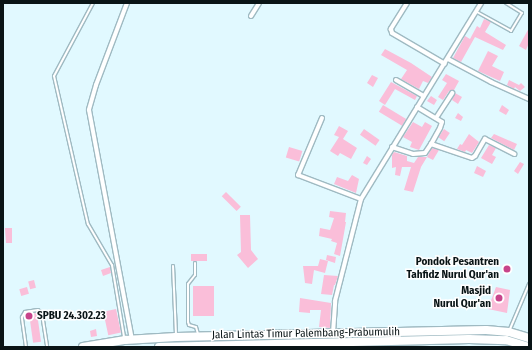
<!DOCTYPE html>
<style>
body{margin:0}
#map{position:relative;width:532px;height:350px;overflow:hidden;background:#e1f9ff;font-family:"Fira Sans Condensed",sans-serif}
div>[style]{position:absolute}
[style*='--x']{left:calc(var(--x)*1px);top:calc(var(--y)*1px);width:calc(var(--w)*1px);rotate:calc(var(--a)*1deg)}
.building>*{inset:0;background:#fabed9;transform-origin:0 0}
.roads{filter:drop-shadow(1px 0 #9fbac2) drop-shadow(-1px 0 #9fbac2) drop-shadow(0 1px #9fbac2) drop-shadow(0 -1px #9fbac2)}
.lane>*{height:2px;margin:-1px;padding:0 1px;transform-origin:1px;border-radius:1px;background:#fff}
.street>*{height:4px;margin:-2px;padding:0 2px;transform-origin:2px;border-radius:2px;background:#fff}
.highway>*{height:8px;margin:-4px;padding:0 4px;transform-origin:4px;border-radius:4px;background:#fff}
.dots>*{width:11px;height:11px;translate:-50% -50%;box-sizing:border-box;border:2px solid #fff;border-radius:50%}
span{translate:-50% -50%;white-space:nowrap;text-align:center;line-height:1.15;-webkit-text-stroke:3px #fff;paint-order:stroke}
.poi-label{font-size:11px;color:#091416;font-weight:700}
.right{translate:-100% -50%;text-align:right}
.left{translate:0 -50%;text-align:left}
.street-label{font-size:11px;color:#091416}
.frame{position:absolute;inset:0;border:4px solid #091416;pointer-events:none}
</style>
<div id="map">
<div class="building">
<i style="clip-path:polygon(484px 19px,491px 22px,485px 32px,506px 45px,503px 50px,475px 37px,461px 62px,453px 58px,465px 36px,470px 39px,477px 26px,480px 28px)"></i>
<i style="clip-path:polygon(529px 28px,529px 43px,526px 50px,519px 46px)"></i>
<i style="clip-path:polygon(385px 49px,411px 63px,432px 77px,428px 83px,423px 81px,419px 89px,401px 79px,407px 70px,381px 55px)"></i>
<i style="clip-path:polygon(488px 51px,498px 56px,492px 66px,504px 72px,500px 81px,478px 71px)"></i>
<i style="clip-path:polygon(446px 74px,459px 81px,454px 90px,449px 91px,443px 100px,438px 97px,447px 83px,442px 80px)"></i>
<i style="clip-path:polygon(372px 75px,378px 78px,373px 87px,367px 83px)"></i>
<i style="clip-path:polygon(509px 80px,519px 85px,521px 83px,525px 87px,520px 91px,515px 87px,514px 89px,507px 85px)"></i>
<i style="clip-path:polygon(391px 82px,417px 96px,415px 100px,395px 89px,385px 105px,379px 101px)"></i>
<i style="clip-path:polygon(455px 93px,462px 97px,458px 104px,452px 100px)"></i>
<i style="clip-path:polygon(431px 96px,437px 100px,434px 105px,427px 101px)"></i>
<i style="left:383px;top:105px;width:27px;height:8px;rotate:31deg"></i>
<i style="clip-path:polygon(502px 105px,509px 110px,506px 115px,499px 111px)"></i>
<i style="clip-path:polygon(458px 113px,463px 117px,461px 121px,455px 118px)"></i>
<i style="clip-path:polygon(413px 122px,422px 127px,425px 122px,432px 126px,419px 150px,410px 147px,412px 142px,403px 137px)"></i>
<i style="clip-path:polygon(339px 126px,348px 131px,343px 139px,357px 148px,351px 159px,340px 153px,338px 156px,330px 151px,339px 137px,334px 135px)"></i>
<i style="left:364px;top:129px;width:19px;height:7px;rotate:35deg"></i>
<i style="left:444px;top:129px;width:7px;height:10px;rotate:34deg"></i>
<i style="clip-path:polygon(469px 134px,479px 142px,472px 153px,466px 150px,465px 152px,457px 149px,460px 144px,462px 145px)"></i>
<i style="clip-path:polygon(494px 134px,517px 144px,514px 150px,491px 138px)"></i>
<i style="clip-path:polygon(489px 145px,496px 148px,492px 155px,496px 157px,492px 164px,481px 158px)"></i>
<i style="left:289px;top:147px;width:14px;height:11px;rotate:17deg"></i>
<i style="clip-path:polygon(432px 148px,439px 150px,433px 160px,427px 157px)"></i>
<i style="clip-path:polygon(394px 152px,407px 156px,407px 161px,414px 163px,418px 157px,427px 157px,421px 167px,413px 192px,404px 190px,411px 167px,402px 167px,400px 176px,395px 175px,396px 167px,392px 168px,392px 155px)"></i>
<i style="clip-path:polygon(367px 156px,371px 159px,367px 165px,363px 163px)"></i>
<i style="clip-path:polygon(520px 162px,524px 164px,518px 174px,514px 171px)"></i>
<i style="clip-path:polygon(477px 166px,486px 171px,483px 177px,474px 173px)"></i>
<i style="clip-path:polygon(352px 175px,359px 179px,356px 193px,334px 184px,337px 177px,348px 181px)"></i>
<i style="left:226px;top:192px;width:21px;height:6px;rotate:45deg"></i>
<i style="clip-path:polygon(330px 211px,346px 213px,345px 222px,346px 222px,340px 256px,334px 254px,337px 243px,331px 241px,332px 239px,319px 236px,320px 228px,330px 230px,334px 218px,329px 217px)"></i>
<i style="clip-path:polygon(240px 215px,250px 215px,251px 250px,258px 259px,248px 268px,237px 255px,241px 252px)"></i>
<i style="clip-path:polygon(5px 228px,12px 228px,12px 243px,6px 243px)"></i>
<i style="left:191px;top:254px;width:16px;height:7px"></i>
<i style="clip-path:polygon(327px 255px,336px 257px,335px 263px,326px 260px)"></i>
<i style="clip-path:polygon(320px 259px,328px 261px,325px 273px,314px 270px,312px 284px,305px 283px,303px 266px,318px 266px)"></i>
<i style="clip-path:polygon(110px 267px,111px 273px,103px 276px,101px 270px)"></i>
<i style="clip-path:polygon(324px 275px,338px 276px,335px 285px,334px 285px,332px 295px,321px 294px)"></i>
<i style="left:34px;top:280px;width:8px;height:6px;rotate:76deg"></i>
<i style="left:193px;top:286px;width:21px;height:30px"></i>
<i style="left:27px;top:287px;width:7px;height:8px;rotate:74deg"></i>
<i style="clip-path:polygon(496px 287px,510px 290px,507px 313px,488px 309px)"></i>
<i style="clip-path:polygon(300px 298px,331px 303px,330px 328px,319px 327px,321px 310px,310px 310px,310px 313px,299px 312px)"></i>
<i style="left:116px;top:309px;width:24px;height:13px;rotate:78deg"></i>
<i style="left:37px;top:313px;width:29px;height:8px;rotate:82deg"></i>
<i style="clip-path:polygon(96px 329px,97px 336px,91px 337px,90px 331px)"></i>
</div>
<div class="roads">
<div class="lane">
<i style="--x:93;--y:3;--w:83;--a:118.1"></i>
<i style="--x:54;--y:76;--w:152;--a:77.1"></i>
<i style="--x:88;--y:224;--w:48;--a:59.7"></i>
<i style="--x:112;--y:265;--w:73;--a:80.5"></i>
<i style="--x:477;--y:12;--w:39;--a:29"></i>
<i style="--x:511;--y:31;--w:21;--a:-59"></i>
<i style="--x:522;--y:13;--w:19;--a:-148"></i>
<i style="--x:195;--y:263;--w:12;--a:90"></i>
<i style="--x:195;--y:275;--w:11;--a:128"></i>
<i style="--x:188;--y:284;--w:38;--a:90"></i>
<i style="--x:188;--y:322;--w:3;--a:72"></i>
<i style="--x:189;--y:325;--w:7;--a:16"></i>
<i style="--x:196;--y:327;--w:7;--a:74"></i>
<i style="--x:173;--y:266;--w:68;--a:87.5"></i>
<i style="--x:510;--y:329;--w:49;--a:-67.1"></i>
<i style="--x:26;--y:347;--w:30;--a:-98"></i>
<i style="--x:22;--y:317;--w:6;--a:-59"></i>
<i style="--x:25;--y:312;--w:13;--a:-9"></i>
<i style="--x:38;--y:310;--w:6;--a:45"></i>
<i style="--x:42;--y:314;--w:33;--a:81"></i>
</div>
<div class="street">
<i style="--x:127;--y:3;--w:88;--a:110.7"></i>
<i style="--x:96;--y:85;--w:26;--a:106"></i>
<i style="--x:89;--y:110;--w:234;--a:79.4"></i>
<i style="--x:407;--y:3;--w:31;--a:122"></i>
<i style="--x:391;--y:29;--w:4;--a:76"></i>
<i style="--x:392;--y:33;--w:61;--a:30.3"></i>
<i style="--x:251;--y:16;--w:15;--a:-58"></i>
<i style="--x:448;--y:59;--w:49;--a:28.1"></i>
<i style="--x:491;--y:82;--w:42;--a:24.1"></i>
<i style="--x:396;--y:80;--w:32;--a:30"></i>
<i style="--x:417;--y:107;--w:29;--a:31"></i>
<i style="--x:442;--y:122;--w:6;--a:108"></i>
<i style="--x:440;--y:128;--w:18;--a:119"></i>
<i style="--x:322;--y:118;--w:62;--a:112.8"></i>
<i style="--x:298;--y:175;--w:67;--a:20.9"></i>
<i style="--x:436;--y:118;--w:30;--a:-57"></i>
<i style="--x:392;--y:147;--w:22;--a:18"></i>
<i style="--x:413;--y:154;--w:12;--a:-5"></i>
<i style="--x:425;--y:153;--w:11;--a:-56"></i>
<i style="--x:431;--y:144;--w:43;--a:18.9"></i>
<i style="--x:472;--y:158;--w:4;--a:-34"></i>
<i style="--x:475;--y:156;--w:20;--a:-60"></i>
<i style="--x:485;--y:139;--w:33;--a:27"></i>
<i style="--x:333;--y:333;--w:32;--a:-86"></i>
<i style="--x:335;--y:301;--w:105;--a:-75.7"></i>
<i style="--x:361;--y:199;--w:230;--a:-58.5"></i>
</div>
<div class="highway">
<i style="--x:83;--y:347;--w:43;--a:-9.5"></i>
<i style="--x:125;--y:340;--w:51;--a:-3.4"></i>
<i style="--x:176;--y:337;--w:310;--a:-1.3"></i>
<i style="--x:486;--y:330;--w:23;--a:5"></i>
<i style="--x:509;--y:332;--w:21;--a:17"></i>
<i style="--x:159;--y:347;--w:310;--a:-1.5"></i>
<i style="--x:469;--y:339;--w:37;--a:2"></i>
<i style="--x:506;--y:340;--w:24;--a:17"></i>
</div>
</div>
<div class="dots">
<i style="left:507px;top:269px;background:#c7448b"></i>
<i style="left:499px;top:298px;background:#c7448b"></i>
<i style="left:29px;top:316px;background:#c7448b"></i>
</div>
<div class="poi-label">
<span class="right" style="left:499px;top:269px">Pondok Pesantren<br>Tahfidz Nurul Qur'an</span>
<span class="right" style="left:491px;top:298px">Masjid<br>Nurul Qur'an</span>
<span class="left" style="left:37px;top:316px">SPBU 24.302.23</span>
</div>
<div class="street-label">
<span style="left:306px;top:334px;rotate:-1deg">Jalan Lintas Timur Palembang-Prabumulih</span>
</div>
<div class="frame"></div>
</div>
